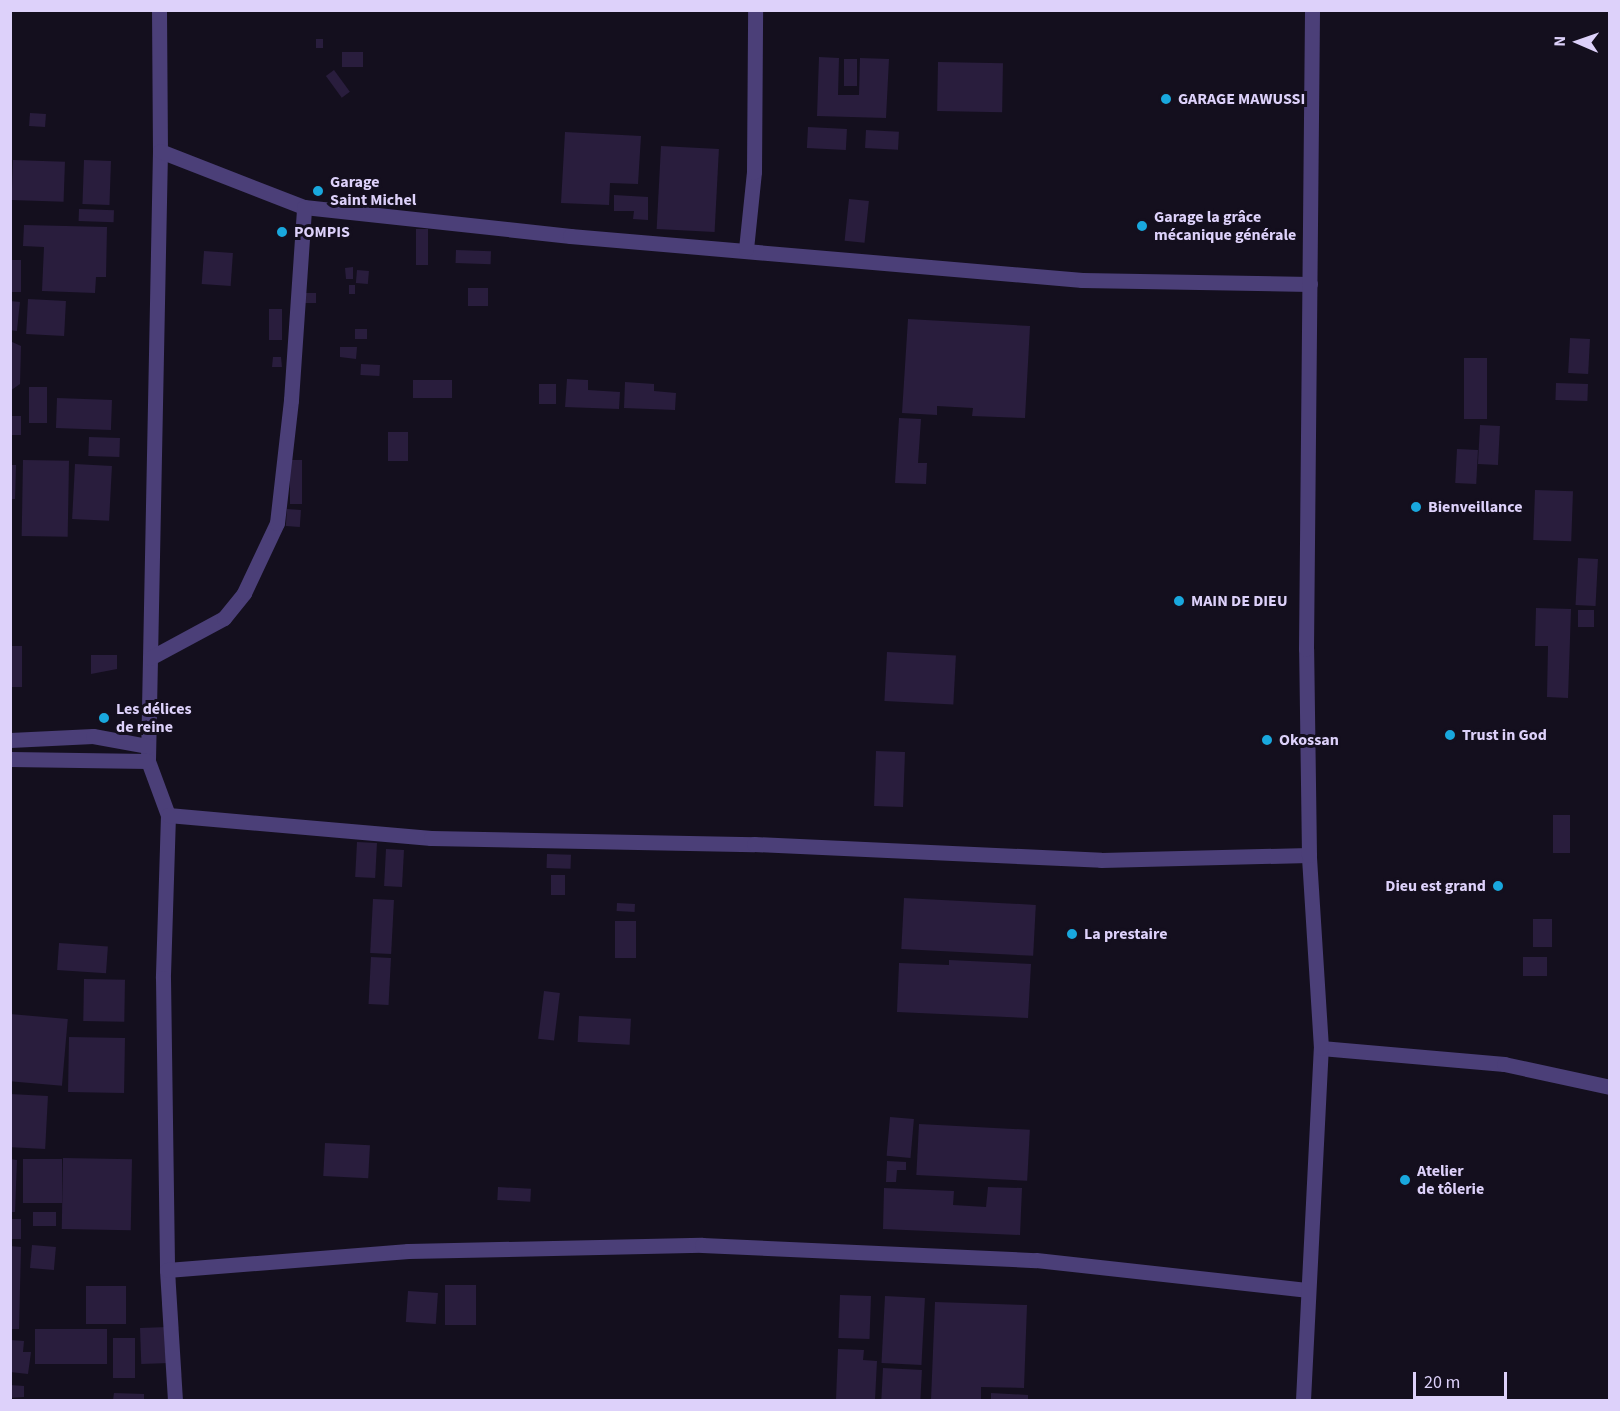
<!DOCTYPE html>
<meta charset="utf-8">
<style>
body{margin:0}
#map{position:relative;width:1620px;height:1411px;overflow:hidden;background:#140f1e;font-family:"Source Sans 3",sans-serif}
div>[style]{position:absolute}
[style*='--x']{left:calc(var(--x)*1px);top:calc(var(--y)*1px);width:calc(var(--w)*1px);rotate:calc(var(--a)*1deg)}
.building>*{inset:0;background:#291d3d;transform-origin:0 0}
.minor>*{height:15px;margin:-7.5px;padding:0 7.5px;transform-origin:7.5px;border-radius:7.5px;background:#4b3f78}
.dots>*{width:16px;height:16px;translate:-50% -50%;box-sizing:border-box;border:3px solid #140f1e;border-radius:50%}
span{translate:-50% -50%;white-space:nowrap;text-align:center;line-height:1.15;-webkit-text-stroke:6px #140f1e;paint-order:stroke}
.poi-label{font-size:16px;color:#ddd1fa;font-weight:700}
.left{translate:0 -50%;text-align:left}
.right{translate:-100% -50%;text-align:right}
.frame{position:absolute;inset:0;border:12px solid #ddd1fa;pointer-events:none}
.north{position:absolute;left:1548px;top:12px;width:60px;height:60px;-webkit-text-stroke:4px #140f1e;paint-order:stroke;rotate:272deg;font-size:16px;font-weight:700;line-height:24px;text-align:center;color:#ddd1fa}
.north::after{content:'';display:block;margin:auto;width:21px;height:27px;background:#ddd1fa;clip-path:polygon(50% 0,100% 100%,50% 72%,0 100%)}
.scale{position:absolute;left:1413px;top:1372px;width:94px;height:27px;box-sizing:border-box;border:3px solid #ddd1fa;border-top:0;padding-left:8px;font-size:18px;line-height:21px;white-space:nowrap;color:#ddd1fa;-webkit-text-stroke:4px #140f1e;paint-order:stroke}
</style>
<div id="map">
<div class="building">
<i style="left:316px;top:39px;width:7px;height:9px"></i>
<i style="left:342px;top:52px;width:21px;height:15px"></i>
<i style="clip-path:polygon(819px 57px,839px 58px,838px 95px,859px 95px,860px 58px,889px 59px,886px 118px,817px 116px)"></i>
<i style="left:844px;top:59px;width:13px;height:27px"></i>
<i style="left:938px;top:62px;width:65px;height:49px;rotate:1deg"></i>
<i style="left:334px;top:70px;width:27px;height:10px;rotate:54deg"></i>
<i style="left:30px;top:113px;width:16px;height:13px;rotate:4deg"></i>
<i style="left:808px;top:127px;width:39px;height:21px;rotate:3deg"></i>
<i style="left:866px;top:130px;width:33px;height:18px;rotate:3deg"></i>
<i style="clip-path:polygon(565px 132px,641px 136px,638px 184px,610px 183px,609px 205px,561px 203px)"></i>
<i style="left:661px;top:146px;width:58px;height:83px;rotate:3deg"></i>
<i style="left:13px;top:160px;width:52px;height:40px;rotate:2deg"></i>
<i style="left:84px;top:160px;width:27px;height:44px;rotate:2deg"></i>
<i style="clip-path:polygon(614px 195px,648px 197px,648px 220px,633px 219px,634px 211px,614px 211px)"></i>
<i style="left:849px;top:199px;width:20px;height:42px;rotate:6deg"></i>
<i style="left:79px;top:209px;width:35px;height:12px;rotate:2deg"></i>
<i style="clip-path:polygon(24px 225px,107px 227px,106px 277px,96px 277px,95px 293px,42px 291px,44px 247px,23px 246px)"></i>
<i style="left:416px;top:229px;width:12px;height:36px"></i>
<i style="left:456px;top:250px;width:35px;height:13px;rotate:2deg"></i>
<i style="left:204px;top:251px;width:29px;height:33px;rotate:4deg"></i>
<i style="left:10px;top:260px;width:11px;height:32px"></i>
<i style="clip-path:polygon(353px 267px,353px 279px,346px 279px,345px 268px)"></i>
<i style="left:357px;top:270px;width:12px;height:13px;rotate:5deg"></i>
<i style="left:349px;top:285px;width:6px;height:9px"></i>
<i style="left:468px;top:288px;width:20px;height:18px"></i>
<i style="left:304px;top:293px;width:12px;height:10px"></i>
<i style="left:28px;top:299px;width:38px;height:35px;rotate:3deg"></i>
<i style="left:10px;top:301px;width:10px;height:29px;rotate:6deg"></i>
<i style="left:269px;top:309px;width:13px;height:31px"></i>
<i style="clip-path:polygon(908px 319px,1030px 326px,1025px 418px,972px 416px,973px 408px,937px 406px,937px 415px,902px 413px)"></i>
<i style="left:355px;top:329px;width:12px;height:10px"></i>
<i style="left:1570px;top:338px;width:20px;height:35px;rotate:3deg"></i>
<i style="clip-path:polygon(10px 341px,21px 346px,20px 384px,10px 391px)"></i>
<i style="clip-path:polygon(340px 347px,357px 347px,356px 359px,340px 357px)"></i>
<i style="clip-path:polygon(273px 357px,281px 357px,282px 367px,272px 367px)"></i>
<i style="left:1464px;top:358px;width:23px;height:61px"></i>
<i style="left:361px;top:364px;width:19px;height:11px;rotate:3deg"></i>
<i style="clip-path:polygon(567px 379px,588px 380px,588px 390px,620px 392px,619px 409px,565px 407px)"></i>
<i style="left:413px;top:380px;width:39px;height:18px"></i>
<i style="clip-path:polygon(625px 382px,654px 384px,654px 391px,676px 393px,675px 410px,624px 408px)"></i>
<i style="left:1556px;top:383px;width:32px;height:17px;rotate:2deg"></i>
<i style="left:539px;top:384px;width:17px;height:20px"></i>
<i style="left:29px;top:387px;width:18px;height:36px"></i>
<i style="left:57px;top:398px;width:55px;height:30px;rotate:2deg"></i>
<i style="left:10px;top:416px;width:11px;height:19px"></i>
<i style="clip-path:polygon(899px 418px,921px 419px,918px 463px,927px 463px,926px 484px,895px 483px)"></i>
<i style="left:1480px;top:425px;width:20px;height:39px;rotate:3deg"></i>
<i style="left:388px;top:432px;width:20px;height:29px"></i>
<i style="left:89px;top:437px;width:31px;height:19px;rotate:2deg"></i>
<i style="left:1457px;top:449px;width:21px;height:34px;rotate:3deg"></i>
<i style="left:23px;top:460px;width:46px;height:76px;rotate:1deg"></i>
<i style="left:290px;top:460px;width:12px;height:44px"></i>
<i style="left:75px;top:464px;width:37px;height:55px;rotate:3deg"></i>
<i style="clip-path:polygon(10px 465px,16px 465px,15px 499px,10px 499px)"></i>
<i style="left:1535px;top:490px;width:38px;height:50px;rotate:2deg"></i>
<i style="left:287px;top:509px;width:14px;height:17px;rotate:4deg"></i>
<i style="left:1578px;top:558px;width:20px;height:47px;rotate:3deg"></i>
<i style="clip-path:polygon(1536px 608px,1571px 609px,1568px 698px,1547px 697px,1548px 646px,1535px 646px)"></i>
<i style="left:1578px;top:610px;width:16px;height:17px"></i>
<i style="left:10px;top:646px;width:12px;height:41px"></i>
<i style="left:887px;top:652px;width:69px;height:49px;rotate:3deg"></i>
<i style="clip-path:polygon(91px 655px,117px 655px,117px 669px,91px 674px)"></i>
<i style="left:876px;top:751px;width:29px;height:55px;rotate:2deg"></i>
<i style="left:1553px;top:815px;width:17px;height:38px"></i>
<i style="left:357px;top:842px;width:20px;height:35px;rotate:3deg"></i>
<i style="left:386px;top:849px;width:18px;height:37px;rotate:3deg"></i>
<i style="left:547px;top:854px;width:24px;height:14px;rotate:2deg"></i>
<i style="left:551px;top:875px;width:14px;height:20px"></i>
<i style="left:904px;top:898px;width:132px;height:51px;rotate:3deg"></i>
<i style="left:373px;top:899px;width:21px;height:54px;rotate:3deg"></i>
<i style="left:617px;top:903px;width:18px;height:8px;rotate:3deg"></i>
<i style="left:1533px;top:919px;width:19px;height:28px"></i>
<i style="left:615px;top:921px;width:21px;height:37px"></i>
<i style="left:59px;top:943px;width:49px;height:27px;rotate:4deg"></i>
<i style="left:371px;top:957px;width:20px;height:47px;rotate:3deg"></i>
<i style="left:1523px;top:957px;width:24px;height:19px"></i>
<i style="clip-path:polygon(949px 960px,1031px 964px,1028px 1018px,897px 1012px,899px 963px,949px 965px)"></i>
<i style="left:84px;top:979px;width:41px;height:42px;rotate:1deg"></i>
<i style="left:544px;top:991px;width:16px;height:48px;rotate:7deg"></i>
<i style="left:10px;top:1014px;width:58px;height:67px;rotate:5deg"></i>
<i style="left:579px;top:1016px;width:52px;height:26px;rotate:3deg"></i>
<i style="left:69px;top:1037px;width:56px;height:55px;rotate:1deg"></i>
<i style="left:10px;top:1094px;width:38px;height:53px;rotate:3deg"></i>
<i style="left:890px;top:1117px;width:24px;height:39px;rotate:5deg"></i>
<i style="left:919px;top:1124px;width:111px;height:51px;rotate:3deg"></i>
<i style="left:325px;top:1143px;width:45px;height:33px;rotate:3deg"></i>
<i style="left:63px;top:1158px;width:69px;height:71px;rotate:1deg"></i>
<i style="clip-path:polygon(10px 1159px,17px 1160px,15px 1212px,10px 1212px)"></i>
<i style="left:23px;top:1159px;width:39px;height:44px"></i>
<i style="clip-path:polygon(887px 1161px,906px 1162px,906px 1170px,897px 1170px,896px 1182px,886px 1182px)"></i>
<i style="left:498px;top:1187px;width:33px;height:13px;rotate:3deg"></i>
<i style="clip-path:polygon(988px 1187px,1022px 1188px,1020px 1235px,883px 1229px,884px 1188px,954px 1191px,953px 1205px,986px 1207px)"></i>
<i style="left:33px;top:1212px;width:23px;height:14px"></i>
<i style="left:10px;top:1219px;width:11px;height:20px"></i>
<i style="left:32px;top:1245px;width:24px;height:23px;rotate:5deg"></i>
<i style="clip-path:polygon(10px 1246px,21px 1247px,19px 1329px,10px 1329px)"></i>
<i style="left:445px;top:1285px;width:31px;height:40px"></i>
<i style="left:86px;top:1286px;width:40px;height:38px"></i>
<i style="left:408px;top:1291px;width:30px;height:31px;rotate:4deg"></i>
<i style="left:840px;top:1295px;width:31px;height:43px;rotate:2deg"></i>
<i style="left:885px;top:1296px;width:40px;height:67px;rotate:3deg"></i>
<i style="clip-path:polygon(935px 1302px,1027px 1305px,1024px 1388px,981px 1387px,981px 1400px,931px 1400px)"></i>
<i style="left:168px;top:1327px;width:36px;height:28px;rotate:88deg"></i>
<i style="left:35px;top:1329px;width:72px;height:35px"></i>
<i style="left:113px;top:1338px;width:22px;height:40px"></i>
<i style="clip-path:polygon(10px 1340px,24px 1341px,23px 1352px,31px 1352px,28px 1374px,10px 1372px)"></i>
<i style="clip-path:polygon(838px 1349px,864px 1350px,863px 1360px,877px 1361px,875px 1400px,836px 1400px)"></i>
<i style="left:883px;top:1368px;width:39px;height:32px;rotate:3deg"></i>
<i style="clip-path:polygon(10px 1385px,24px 1386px,24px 1397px,10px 1398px)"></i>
<i style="clip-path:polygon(114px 1393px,144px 1394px,144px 1400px,113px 1400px)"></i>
<i style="clip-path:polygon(991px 1393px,1028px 1395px,1028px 1400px,991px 1400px)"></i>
</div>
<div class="minor">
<i style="--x:159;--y:10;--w:141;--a:89.6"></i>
<i style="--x:160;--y:151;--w:610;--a:91.13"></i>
<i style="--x:148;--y:761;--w:58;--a:69.7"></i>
<i style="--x:168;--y:815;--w:163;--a:91.8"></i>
<i style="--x:163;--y:978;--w:292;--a:89.2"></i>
<i style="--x:167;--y:1270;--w:130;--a:86.5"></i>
<i style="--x:160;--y:151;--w:155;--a:21.3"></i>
<i style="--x:304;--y:207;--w:268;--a:6.2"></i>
<i style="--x:570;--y:236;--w:514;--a:4.91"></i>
<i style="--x:1082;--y:280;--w:228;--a:1"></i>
<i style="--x:746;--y:249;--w:77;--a:-84.1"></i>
<i style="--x:754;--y:172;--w:162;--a:-89.6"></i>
<i style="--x:150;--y:658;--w:84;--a:-28.4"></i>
<i style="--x:224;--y:618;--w:32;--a:-51"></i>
<i style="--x:244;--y:593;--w:77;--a:-64.8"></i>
<i style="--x:277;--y:523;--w:124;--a:-83.5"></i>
<i style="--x:291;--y:400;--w:193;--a:-86.1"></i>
<i style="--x:10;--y:740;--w:83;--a:-2.8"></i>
<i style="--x:93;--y:736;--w:56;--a:10.3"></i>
<i style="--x:10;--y:759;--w:138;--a:0.8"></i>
<i style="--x:168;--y:815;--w:264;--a:5"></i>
<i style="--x:431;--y:838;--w:323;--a:1.1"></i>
<i style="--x:754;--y:844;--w:347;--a:2.6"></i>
<i style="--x:1101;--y:860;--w:208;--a:-1.4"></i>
<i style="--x:1321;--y:1048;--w:184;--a:5"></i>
<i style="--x:1504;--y:1064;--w:108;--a:12.2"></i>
<i style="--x:167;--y:1270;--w:242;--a:-4.5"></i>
<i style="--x:408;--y:1251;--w:294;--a:-1.2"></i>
<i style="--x:702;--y:1245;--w:334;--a:2.6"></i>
<i style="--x:1036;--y:1260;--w:272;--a:6.3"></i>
<i style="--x:1303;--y:1400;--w:352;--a:-87.1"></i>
<i style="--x:1321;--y:1048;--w:193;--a:-93.6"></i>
<i style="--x:1309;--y:855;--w:206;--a:-90.8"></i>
<i style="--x:1306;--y:649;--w:639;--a:-89.46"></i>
</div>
<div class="dots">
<i style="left:1166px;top:99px;background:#19a8de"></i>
<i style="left:318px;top:191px;background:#19a8de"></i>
<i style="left:1142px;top:226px;background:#19a8de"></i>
<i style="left:282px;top:232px;background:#19a8de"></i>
<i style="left:1416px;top:507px;background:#19a8de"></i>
<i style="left:1179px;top:601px;background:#19a8de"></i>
<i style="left:104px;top:718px;background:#19a8de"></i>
<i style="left:1450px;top:735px;background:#19a8de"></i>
<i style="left:1267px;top:740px;background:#19a8de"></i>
<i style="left:1498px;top:886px;background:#19a8de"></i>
<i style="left:1072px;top:934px;background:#19a8de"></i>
<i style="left:1405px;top:1180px;background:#19a8de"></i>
</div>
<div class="poi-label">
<span class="left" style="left:1178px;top:99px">GARAGE MAWUSSI</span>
<span class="left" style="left:330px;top:191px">Garage<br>Saint Michel</span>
<span class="left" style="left:1154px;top:226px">Garage la grâce<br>mécanique générale</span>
<span class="left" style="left:294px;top:232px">POMPIS</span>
<span class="left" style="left:1428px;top:507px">Bienveillance</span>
<span class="left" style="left:1191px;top:601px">MAIN DE DIEU</span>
<span class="left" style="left:116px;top:718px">Les délices<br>de reine</span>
<span class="left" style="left:1462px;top:735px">Trust in God</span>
<span class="left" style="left:1279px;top:740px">Okossan</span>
<span class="right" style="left:1486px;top:886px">Dieu est grand</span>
<span class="left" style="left:1084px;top:934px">La prestaire</span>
<span class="left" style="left:1417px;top:1180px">Atelier<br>de tôlerie</span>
</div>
<div class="frame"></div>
<div class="north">N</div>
<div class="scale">20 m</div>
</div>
